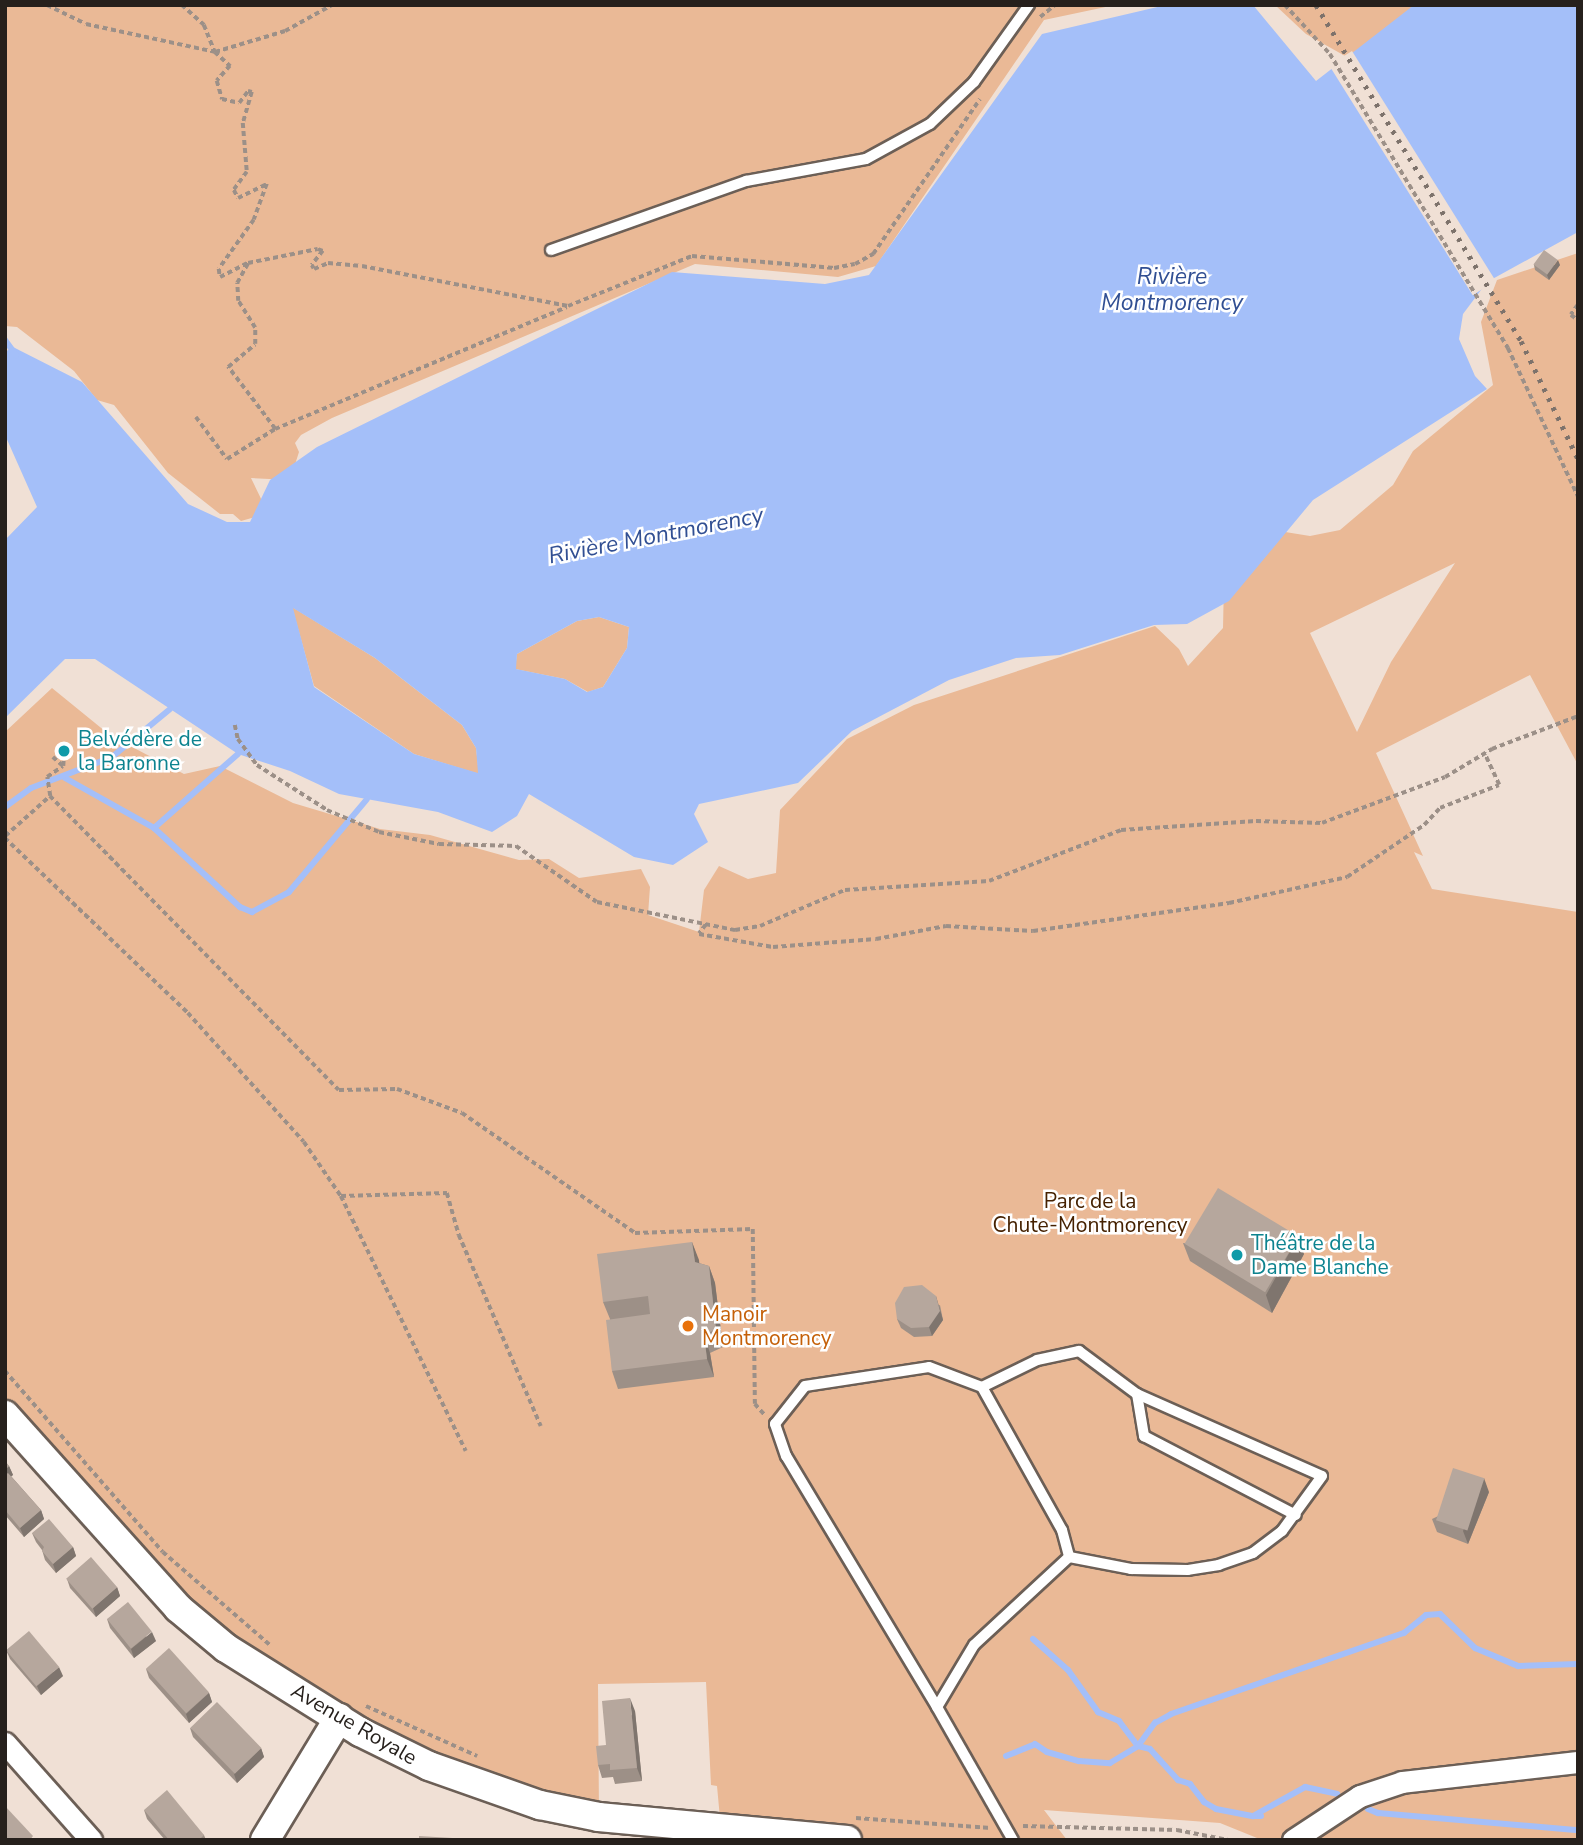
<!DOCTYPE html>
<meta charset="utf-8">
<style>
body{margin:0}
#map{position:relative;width:1583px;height:1845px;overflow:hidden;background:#f0e0d5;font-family:"Nunito Sans",sans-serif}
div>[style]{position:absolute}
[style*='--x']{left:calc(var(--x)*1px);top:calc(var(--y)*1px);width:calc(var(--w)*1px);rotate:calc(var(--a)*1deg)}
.green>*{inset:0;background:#eab996}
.water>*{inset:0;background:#a4bff9}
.pier>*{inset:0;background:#f0e0d5;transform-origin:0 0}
.stream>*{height:6px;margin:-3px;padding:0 3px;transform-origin:3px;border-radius:3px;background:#a4bff9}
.path>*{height:3.5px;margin-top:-1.75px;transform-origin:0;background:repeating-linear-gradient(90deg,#9c9088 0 5px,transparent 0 8.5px)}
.roads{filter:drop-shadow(2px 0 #6c5f56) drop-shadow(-2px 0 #6c5f56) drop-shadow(0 2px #6c5f56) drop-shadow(0 -2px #6c5f56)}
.lane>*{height:10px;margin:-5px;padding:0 5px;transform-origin:5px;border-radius:5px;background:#fff}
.street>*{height:21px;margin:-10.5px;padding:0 10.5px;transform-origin:10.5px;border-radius:10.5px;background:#fff}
.secondary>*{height:28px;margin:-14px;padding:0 14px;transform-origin:14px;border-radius:14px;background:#fff}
.rail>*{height:5px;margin-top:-2.5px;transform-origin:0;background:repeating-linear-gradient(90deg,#7d726b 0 3.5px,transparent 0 10.5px)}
.wall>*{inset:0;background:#9d9087}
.shaded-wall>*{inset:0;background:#7f756e}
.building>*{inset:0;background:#b6a79d;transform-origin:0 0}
.dots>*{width:19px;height:19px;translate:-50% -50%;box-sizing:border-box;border:4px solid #fff;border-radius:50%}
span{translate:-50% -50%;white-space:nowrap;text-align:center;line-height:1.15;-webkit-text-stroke:5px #fff;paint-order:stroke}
.culture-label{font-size:21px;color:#0d838f}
.left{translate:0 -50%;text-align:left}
.park-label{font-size:21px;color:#452100}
.food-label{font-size:21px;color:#c56008}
.street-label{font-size:21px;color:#26201c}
.water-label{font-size:23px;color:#314f93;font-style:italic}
.frame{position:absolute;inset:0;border:7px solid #26201c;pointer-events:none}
</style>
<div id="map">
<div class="green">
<i style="clip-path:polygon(5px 5px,1115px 5px,1044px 20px,876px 266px,838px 277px,695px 264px,332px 418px,301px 435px,295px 443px,299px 452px,290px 480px,251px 478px,265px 507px,259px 516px,241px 521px,233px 514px,220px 514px,168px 473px,114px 405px,97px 400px,74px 371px,17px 327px,5px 326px)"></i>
<i style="clip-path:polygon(1275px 5px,1433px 5px,1370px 70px,1306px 34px)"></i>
<i style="clip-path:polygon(evenodd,1578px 253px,1578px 765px,1530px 675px,1376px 753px,1423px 856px,1414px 852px,1432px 889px,1578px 912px,1578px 1840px,1262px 1840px,1220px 1823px,1044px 1810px,1067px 1840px,847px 1840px,721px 1829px,717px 1786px,711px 1785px,706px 1682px,598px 1684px,599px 1817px,483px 1787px,226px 1648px,5px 1415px,5px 732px,52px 688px,111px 736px,184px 774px,220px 766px,293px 803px,380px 829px,430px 835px,519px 860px,549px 859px,579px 878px,641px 869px,650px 887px,648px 915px,699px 932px,704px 890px,719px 866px,748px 879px,776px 873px,780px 810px,847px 739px,914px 705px,1155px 626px,1179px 649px,1188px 666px,1223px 628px,1224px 581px,1273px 530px,1310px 536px,1340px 530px,1393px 485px,1413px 451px,1493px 385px,1481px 322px,1497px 280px,1578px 253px,1455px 563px,1391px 662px,1357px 732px,1310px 633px,1455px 563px)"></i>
<i style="clip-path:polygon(292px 607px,375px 658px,462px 725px,476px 748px,479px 774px,414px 754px,314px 686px)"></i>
<i style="clip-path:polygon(599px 617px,629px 627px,627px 648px,603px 687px,588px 692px,565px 679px,515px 669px,517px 654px,577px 621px)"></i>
</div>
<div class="water">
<i style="clip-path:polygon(evenodd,1166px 5px,1253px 5px,1316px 81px,1414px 5px,1578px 5px,1578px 232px,1487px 282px,1463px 314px,1459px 339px,1475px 376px,1487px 389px,1313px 500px,1229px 601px,1187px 624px,1154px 625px,1060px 655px,1016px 658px,949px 680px,852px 731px,798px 783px,699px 804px,694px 814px,708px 842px,673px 865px,634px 857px,529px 794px,517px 816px,492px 832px,438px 812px,339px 794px,290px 771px,238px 754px,95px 659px,65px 659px,5px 718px,5px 540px,37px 507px,5px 435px,5px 352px,13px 347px,82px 382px,188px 504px,227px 522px,250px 522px,270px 480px,317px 447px,672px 272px,825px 284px,869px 275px,1042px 34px,1166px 5px,293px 608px,375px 658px,462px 725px,476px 748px,478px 773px,414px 754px,314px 687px,293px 608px,1166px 5px,599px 617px,629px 627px,627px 648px,603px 687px,587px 692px,565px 679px,516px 669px,517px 654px,577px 621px,599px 617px)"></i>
</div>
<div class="pier">
<i style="left:1352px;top:51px;width:271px;height:27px;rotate:58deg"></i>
</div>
<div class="stream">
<i style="--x:5;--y:340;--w:19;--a:54"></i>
<i style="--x:65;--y:778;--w:102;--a:29.3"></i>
<i style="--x:154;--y:828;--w:112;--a:-41.4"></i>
<i style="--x:5;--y:807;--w:32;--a:-36"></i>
<i style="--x:31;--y:788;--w:87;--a:-20.9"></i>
<i style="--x:112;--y:757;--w:75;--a:-39.6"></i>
<i style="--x:154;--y:828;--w:117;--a:42.6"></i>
<i style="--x:240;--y:907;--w:13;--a:23"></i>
<i style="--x:252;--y:912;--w:42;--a:-28.4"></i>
<i style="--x:289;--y:892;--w:121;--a:-50"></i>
<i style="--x:1033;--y:1639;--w:47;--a:41.5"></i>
<i style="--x:1068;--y:1670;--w:52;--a:54.5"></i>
<i style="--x:1098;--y:1712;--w:23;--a:23"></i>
<i style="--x:1119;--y:1721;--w:31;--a:53"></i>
<i style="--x:1138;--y:1746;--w:12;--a:14"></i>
<i style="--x:1150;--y:1749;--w:42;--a:47.9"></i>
<i style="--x:1178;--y:1780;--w:13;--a:18"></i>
<i style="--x:1190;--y:1784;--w:23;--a:52"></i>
<i style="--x:1204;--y:1802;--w:14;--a:30"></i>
<i style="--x:1216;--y:1809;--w:38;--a:11"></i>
<i style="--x:1006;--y:1756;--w:31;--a:-22"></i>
<i style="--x:1035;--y:1744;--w:14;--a:34"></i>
<i style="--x:1047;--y:1752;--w:33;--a:16"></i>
<i style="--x:1079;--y:1761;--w:31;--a:4"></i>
<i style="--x:1110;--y:1763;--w:33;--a:-31"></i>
<i style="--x:1138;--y:1746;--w:29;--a:-54"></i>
<i style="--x:1155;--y:1723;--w:18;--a:-29"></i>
<i style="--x:1171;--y:1714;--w:247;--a:-19.2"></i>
<i style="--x:1404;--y:1633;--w:28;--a:-39"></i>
<i style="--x:1426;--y:1615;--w:14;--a:-4"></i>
<i style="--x:1440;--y:1614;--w:49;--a:44.2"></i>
<i style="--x:1475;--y:1648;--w:47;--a:22.7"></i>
<i style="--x:1518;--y:1666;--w:60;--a:-1.9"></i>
<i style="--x:1368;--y:1809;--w:11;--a:22"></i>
<i style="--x:1378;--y:1813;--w:201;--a:4.9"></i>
<i style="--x:1261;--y:1816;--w:8;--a:180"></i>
<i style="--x:1253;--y:1816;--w:60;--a:-29.1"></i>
<i style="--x:1305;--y:1787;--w:33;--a:12"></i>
</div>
<div class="path">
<i style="--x:47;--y:5;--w:43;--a:26"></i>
<i style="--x:86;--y:24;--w:132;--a:12.2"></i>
<i style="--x:182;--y:5;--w:30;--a:42"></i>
<i style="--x:204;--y:25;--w:29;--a:68"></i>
<i style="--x:215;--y:52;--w:21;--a:43"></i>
<i style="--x:230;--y:66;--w:20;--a:131"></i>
<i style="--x:217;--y:81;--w:19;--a:74"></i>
<i style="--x:222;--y:99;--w:17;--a:13"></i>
<i style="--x:239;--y:103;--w:15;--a:-53"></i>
<i style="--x:248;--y:91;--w:4;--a:14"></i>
<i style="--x:252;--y:92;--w:32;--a:106"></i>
<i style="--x:243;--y:123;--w:49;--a:85.3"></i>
<i style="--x:247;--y:172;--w:22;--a:126"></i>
<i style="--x:234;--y:190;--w:9;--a:63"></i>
<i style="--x:238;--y:198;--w:32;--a:-26"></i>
<i style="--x:267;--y:184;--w:38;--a:110"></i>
<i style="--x:254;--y:220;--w:60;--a:125.5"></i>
<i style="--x:219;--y:269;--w:8;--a:83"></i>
<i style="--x:220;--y:277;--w:31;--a:-27"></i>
<i style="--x:248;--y:263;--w:71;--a:-11.3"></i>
<i style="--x:318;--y:249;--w:5;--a:22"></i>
<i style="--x:323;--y:251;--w:18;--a:128"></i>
<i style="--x:312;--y:265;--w:4;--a:63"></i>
<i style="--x:314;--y:269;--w:15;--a:-23"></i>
<i style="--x:328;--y:263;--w:34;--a:5"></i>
<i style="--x:362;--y:266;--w:210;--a:11"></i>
<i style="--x:568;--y:306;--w:134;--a:-22"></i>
<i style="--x:692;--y:256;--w:143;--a:4.8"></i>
<i style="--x:834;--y:268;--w:21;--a:-11"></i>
<i style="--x:855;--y:264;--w:21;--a:-29"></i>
<i style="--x:873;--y:254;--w:188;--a:-55.4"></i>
<i style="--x:1285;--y:5;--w:67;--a:47.4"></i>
<i style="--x:1330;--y:54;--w:344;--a:58.8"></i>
<i style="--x:1508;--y:348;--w:164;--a:64.7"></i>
<i style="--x:1040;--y:17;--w:19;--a:-39"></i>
<i style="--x:215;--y:52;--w:73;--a:-16.7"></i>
<i style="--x:285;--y:31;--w:54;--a:-29"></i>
<i style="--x:1578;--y:305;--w:12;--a:125"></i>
<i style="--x:1571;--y:315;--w:9;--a:36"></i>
<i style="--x:196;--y:417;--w:52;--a:53.6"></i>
<i style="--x:227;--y:459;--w:57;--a:-32"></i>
<i style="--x:275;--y:429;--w:78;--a:-127.2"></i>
<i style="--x:228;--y:367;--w:35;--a:-40"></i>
<i style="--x:255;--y:344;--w:16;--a:-90"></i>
<i style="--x:255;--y:328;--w:32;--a:-122"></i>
<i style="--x:238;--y:301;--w:18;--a:-93"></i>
<i style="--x:237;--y:283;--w:23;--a:-61"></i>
<i style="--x:275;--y:429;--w:316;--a:-22.7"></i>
<i style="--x:235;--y:725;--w:14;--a:78"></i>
<i style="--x:238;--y:739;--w:32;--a:54"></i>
<i style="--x:257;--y:765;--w:83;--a:32.7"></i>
<i style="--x:327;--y:810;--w:56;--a:22.9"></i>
<i style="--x:379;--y:832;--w:61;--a:11.3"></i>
<i style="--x:439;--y:844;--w:77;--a:1.5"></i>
<i style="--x:516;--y:846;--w:98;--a:34.7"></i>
<i style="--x:597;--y:902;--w:141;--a:11.5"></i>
<i style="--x:735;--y:930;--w:25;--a:-9"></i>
<i style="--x:760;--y:926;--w:92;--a:-23"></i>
<i style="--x:845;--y:890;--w:144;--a:-3.6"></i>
<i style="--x:989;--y:881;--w:142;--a:-21.1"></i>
<i style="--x:1121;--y:830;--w:135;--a:-3.8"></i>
<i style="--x:1256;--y:821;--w:66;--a:1.7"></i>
<i style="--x:1322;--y:823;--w:131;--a:-20.5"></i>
<i style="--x:1445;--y:777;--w:55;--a:-30.8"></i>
<i style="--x:1492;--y:749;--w:92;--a:-21"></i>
<i style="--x:53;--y:757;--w:13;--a:42"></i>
<i style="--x:63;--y:766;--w:15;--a:-86"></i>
<i style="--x:50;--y:796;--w:412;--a:45.5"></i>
<i style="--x:339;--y:1090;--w:58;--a:-1"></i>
<i style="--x:397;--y:1089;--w:69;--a:20.3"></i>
<i style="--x:462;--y:1113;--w:211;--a:34.7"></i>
<i style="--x:635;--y:1233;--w:118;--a:-1.9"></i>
<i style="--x:753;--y:1229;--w:175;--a:89.3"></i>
<i style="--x:755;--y:1404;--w:15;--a:48"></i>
<i style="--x:5;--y:836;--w:60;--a:-41.6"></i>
<i style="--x:50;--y:796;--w:19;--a:-99"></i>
<i style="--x:47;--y:777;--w:19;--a:-35"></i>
<i style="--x:5;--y:838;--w:253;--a:43.7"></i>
<i style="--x:188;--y:1013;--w:173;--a:48"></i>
<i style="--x:304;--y:1142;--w:65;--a:55.6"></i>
<i style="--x:341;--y:1196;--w:284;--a:63.9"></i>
<i style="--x:706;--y:925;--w:11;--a:128"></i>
<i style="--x:699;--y:934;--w:75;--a:10"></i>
<i style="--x:773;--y:947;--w:103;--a:-4.4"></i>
<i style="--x:876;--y:939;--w:71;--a:-10.5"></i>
<i style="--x:946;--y:926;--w:87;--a:3.3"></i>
<i style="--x:1033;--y:931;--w:198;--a:-8.1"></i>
<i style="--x:1229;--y:903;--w:121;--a:-12.4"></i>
<i style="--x:1347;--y:877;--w:93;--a:-34"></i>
<i style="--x:1424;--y:825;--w:23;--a:-47"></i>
<i style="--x:1440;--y:808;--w:63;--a:-21.3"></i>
<i style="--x:1499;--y:785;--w:35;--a:-115"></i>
<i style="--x:341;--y:1196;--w:106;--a:-1.6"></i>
<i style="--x:447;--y:1193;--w:44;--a:74.1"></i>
<i style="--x:459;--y:1235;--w:208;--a:66.8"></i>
<i style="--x:5;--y:1371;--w:240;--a:48.9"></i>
<i style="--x:163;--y:1552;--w:143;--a:41"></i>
<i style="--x:366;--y:1706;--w:122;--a:24.2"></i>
<i style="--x:856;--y:1818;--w:135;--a:4.2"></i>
<i style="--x:1023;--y:1826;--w:154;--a:1.5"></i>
<i style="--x:1177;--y:1830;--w:52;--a:11.1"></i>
</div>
<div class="roads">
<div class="lane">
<i style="--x:551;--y:250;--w:207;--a:-19.5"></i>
<i style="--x:746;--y:181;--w:122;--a:-10.4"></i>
<i style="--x:866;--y:159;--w:73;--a:-28.7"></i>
<i style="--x:930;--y:124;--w:61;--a:-43.7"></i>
<i style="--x:974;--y:82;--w:95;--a:-54.5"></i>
<i style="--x:929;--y:1367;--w:57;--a:20.7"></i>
<i style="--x:982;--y:1387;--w:164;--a:60.8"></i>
<i style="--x:1062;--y:1530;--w:28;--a:75"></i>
<i style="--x:1069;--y:1557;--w:129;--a:137.2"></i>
<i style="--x:974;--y:1645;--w:72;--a:120.8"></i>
<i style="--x:937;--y:1707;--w:293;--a:-121"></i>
<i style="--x:786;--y:1456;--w:34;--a:-109"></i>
<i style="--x:775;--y:1424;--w:48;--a:-51.7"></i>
<i style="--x:805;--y:1386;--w:125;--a:-8.7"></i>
<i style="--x:982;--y:1387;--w:61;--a:-26.1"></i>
<i style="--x:1037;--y:1360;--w:43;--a:-12.1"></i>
<i style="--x:1079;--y:1351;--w:72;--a:36.6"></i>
<i style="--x:1137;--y:1394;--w:202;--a:23.9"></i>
<i style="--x:1322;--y:1476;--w:68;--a:126"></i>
<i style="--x:1282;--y:1531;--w:36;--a:143"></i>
<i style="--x:1253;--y:1553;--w:36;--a:161"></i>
<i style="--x:1219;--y:1565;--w:31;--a:171"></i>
<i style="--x:1188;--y:1570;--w:57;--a:-179"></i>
<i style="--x:1131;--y:1569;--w:63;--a:-169"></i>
<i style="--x:1137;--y:1394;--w:43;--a:80.5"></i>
<i style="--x:1144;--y:1436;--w:171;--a:27.5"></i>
<i style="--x:937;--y:1707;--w:153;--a:60.3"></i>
</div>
<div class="street">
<i style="--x:5;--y:1743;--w:130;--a:48.4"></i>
<i style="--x:1293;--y:1840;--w:80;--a:-33.3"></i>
<i style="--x:1360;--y:1796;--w:44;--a:-18.4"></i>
<i style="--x:1402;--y:1782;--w:177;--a:-6.5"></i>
</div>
<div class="secondary">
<i style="--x:5;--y:1415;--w:259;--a:48.1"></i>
<i style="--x:178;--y:1608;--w:62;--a:39.8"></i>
<i style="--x:226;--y:1648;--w:158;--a:32.1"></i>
<i style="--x:360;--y:1732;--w:77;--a:26.2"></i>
<i style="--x:429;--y:1766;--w:118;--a:19.4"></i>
<i style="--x:540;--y:1805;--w:60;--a:11.5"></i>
<i style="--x:599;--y:1817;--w:249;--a:5.3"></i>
<i style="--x:265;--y:1840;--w:143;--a:-58.8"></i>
</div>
</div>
<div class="rail">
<i style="--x:1316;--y:5;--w:394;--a:58.6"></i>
<i style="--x:1521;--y:341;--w:131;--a:64.2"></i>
</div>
<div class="wall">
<i style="clip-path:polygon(1534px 265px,1560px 265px,1549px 280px,1535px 270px)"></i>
<i style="clip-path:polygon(692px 1242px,699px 1263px,709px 1266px,715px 1283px,723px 1347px,710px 1353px,714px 1377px,618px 1389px,612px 1371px,610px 1319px,603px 1302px)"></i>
<i style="clip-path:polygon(1183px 1243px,1304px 1254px,1272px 1313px,1190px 1261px)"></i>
<i style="clip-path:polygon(940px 1305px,943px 1320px,932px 1336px,914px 1337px,901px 1328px,897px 1319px)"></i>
<i style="clip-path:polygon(5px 1461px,9px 1466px,13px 1475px,11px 1476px,41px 1510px,44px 1519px,24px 1537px,5px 1515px)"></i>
<i style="clip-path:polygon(1489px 1492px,1468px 1544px,1437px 1532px,1432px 1519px)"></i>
<i style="clip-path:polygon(32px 1533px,73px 1547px,76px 1556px,56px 1573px,45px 1560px,42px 1550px,36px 1542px)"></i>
<i style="clip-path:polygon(67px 1579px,117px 1587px,120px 1596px,96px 1617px,70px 1588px)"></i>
<i style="clip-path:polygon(107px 1619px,156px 1641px,134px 1658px,110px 1628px)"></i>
<i style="clip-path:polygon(6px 1650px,63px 1676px,41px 1695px,10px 1659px)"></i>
<i style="clip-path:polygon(146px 1669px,209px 1693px,212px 1702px,189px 1723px,149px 1678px)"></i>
<i style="clip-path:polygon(635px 1711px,642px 1781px,615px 1784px,613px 1777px,602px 1778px,598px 1765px,606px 1745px)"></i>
<i style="clip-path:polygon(190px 1728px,261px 1748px,264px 1757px,237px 1783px,193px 1737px)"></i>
<i style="clip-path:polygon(144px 1810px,204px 1835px,206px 1840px,165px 1840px,147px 1819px)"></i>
</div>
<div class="shaded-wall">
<i style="clip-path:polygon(1558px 260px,1560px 265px,1549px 280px,1547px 275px)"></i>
<i style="clip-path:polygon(1298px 1237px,1304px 1254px,1272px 1313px,1266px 1295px)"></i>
<i style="clip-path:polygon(692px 1242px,699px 1260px,701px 1279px,695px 1262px)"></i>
<i style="clip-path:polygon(709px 1266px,715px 1283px,723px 1347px,716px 1329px)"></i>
<i style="clip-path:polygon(936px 1296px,943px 1320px,932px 1336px,929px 1327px)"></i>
<i style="clip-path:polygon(704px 1335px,710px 1353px,714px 1377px,707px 1359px)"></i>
<i style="clip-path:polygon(9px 1466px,13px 1475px,5px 1481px,5px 1470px)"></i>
<i style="clip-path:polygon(1484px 1478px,1489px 1492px,1468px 1544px,1463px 1531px)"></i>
<i style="clip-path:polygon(41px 1510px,44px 1519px,24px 1537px,20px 1528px)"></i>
<i style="clip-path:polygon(73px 1547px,76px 1556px,56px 1573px,53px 1564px)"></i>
<i style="clip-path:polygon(117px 1587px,120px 1596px,96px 1617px,93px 1608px)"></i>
<i style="clip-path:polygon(152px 1632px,156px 1641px,134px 1658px,131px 1649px)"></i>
<i style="clip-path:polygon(59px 1667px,63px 1676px,41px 1695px,37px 1686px)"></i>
<i style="clip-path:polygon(209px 1693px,212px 1702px,189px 1723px,186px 1714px)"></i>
<i style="clip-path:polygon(630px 1698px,635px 1711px,642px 1781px,637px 1768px)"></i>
<i style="clip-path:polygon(261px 1748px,264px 1757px,237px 1783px,234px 1774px)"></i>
</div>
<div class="building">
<i style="left:1544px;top:250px;width:17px;height:18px;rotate:36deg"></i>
<i style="left:1218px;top:1188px;width:94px;height:65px;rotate:31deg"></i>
<i style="clip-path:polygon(692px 1242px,695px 1262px,709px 1266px,716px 1329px,704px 1335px,707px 1359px,612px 1371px,606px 1320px,650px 1314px,648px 1296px,603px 1302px,597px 1254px)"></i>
<i style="clip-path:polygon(922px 1285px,936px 1296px,940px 1311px,929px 1327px,911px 1328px,897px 1319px,895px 1303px,904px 1287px)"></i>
<i style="clip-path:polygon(5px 1461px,9px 1466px,5px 1470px)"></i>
<i style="left:1453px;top:1468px;width:33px;height:55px;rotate:18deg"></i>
<i style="clip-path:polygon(8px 1473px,41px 1510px,20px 1528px,5px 1510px,5px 1475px)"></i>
<i style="clip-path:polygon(49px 1519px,73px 1547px,53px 1564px,42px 1551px,44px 1547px,32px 1533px)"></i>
<i style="left:91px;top:1557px;width:40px;height:33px;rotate:49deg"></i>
<i style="left:128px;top:1602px;width:38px;height:27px;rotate:51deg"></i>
<i style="left:29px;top:1631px;width:47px;height:30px;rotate:50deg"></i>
<i style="left:169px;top:1648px;width:60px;height:31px;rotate:48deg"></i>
<i style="clip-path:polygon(630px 1698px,637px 1768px,610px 1770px,610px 1764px,598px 1765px,596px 1746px,606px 1745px,602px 1701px)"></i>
<i style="left:217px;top:1702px;width:64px;height:37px;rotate:46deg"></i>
<i style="clip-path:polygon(167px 1790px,204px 1835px,199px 1840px,169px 1840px,144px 1810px)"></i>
<i style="clip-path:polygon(5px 1806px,33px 1836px,30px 1840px,5px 1840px)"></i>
<i style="clip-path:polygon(419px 1836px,469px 1839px,469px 1840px,419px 1840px)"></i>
</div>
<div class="dots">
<i style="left:64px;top:751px;background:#0f9aa8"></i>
<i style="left:1237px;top:1255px;background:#0f9aa8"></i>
<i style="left:688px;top:1326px;background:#e8710a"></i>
</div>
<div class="culture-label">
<span class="left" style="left:78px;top:751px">Belvédère de<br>la Baronne</span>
<span class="left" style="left:1251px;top:1255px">Théâtre de la<br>Dame Blanche</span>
</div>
<div class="park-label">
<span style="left:1090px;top:1213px">Parc de la<br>Chute-Montmorency</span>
</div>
<div class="food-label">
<span class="left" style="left:702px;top:1326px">Manoir<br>Montmorency</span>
</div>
<div class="street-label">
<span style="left:354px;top:1724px;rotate:30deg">Avenue Royale</span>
</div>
<div class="water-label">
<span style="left:1172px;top:290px">Rivière<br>Montmorency</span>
<span style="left:656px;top:536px;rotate:-11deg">Rivière Montmorency</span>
</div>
<div class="frame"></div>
</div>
